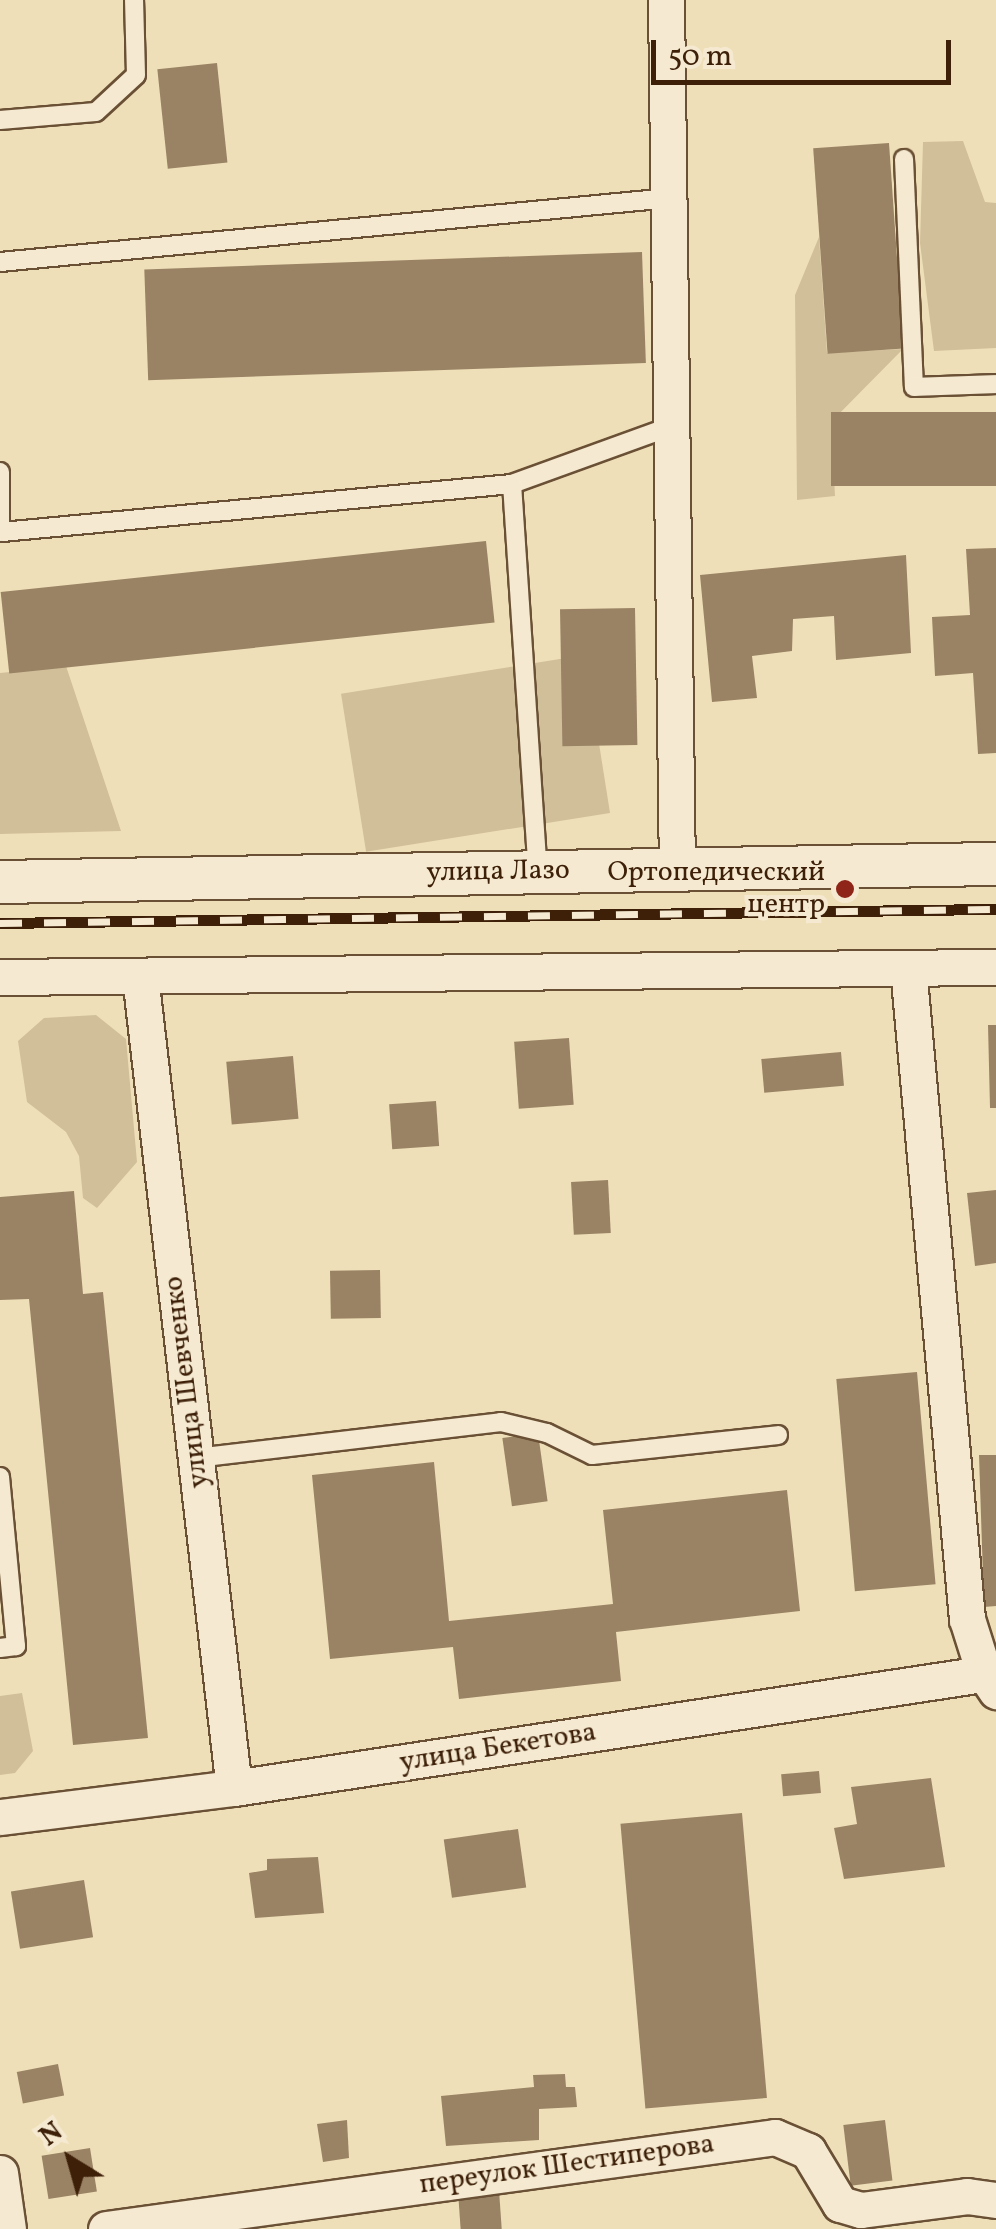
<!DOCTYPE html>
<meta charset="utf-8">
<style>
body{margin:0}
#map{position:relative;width:996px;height:2229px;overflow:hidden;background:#efdfb8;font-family:Vollkorn,serif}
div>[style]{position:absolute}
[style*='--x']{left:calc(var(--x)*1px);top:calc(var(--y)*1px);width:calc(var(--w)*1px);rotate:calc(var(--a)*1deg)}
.green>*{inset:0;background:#d1bf9a;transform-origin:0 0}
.building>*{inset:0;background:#9a8364;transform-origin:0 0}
.roads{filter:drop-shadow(2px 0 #6a5035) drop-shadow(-2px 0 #6a5035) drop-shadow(0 2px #6a5035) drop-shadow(0 -2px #6a5035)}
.service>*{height:18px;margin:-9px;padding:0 9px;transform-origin:9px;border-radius:9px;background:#f5ead1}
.minor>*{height:35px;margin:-17.5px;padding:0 17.5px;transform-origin:17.5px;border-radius:17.5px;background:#f5ead1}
.tertiary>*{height:42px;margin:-21px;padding:0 21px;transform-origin:21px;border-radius:21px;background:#f5ead1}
.rail>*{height:11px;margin-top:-5.5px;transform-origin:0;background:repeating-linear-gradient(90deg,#f5ead1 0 22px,#3e2009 0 44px);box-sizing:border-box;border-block:2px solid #3e2009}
.dots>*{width:28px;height:28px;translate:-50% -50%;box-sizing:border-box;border:5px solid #f5ead1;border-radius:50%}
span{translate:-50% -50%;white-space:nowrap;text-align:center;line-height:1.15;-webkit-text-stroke:8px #f5ead1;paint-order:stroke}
.street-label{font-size:28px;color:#3e2009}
.poi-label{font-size:28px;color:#3e2009}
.right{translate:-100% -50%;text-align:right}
.north{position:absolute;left:20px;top:2109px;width:100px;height:100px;-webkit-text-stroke:8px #f5ead1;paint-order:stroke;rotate:323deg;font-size:28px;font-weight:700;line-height:40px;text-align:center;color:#3e2009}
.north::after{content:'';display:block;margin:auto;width:35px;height:45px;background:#3e2009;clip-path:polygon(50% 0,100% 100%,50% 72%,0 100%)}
.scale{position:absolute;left:651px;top:40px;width:300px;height:45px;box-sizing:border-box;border:5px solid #3e2009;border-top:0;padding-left:12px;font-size:30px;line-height:35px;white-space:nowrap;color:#3e2009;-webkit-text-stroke:8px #f5ead1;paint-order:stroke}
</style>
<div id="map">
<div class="green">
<i style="clip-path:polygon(963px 141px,985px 202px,996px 203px,996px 348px,934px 351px,920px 243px,923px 142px)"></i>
<i style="clip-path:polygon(819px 237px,827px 353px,903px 349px,831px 422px,835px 496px,797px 500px,795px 295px)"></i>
<i style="left:585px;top:655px;width:160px;height:247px;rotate:81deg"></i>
<i style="clip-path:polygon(66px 666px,121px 831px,0 834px,0 673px)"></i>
<i style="clip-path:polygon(96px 1015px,126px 1039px,137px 1162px,97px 1208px,83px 1198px,79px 1156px,66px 1132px,27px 1102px,18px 1041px,44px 1018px)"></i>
<i style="clip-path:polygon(22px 1693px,33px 1751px,15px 1773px,0 1775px,0 1696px)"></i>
</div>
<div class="building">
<i style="left:217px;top:63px;width:100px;height:60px;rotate:84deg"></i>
<i style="left:889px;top:143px;width:206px;height:76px;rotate:86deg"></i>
<i style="left:642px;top:252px;width:111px;height:498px;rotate:88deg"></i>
<i style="left:996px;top:412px;width:74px;height:165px;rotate:90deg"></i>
<i style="left:486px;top:541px;width:82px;height:488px;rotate:84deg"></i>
<i style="clip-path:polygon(996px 548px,996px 753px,978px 754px,973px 673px,935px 676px,932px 617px,970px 615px,966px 549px)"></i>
<i style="clip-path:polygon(906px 555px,911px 653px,836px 660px,834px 616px,793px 619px,792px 651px,752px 656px,757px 698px,712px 702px,700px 575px)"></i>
<i style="left:635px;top:608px;width:137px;height:75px;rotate:89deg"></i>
<i style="clip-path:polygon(988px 1025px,996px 1025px,996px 1108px,990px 1108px)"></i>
<i style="left:569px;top:1038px;width:67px;height:55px;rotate:86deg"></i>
<i style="left:841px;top:1052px;width:34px;height:80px;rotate:85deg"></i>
<i style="left:293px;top:1056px;width:63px;height:67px;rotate:85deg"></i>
<i style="left:436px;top:1101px;width:45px;height:47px;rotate:86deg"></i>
<i style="left:608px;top:1180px;width:53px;height:37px;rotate:87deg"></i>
<i style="clip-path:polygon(996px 1190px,996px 1263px,975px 1266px,967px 1193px)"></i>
<i style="clip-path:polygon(74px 1191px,83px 1294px,103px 1292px,148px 1738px,73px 1745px,29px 1299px,0 1300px,0 1197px)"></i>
<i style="left:380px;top:1270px;width:48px;height:50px;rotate:89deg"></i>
<i style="left:917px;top:1372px;width:213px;height:81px;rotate:85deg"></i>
<i style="left:538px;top:1433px;width:69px;height:36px;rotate:82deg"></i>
<i style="clip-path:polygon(979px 1455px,996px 1455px,996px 1606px,984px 1607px)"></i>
<i style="clip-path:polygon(434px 1462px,449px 1621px,613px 1604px,603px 1510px,787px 1490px,800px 1611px,616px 1632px,621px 1681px,459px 1699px,453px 1647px,330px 1659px,312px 1475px)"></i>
<i style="left:819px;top:1771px;width:22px;height:38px;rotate:85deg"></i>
<i style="clip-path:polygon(931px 1778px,945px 1867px,844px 1879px,834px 1828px,857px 1824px,851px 1787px)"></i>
<i style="left:742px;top:1813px;width:286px;height:122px;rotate:85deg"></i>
<i style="left:518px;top:1829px;width:59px;height:75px;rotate:82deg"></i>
<i style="clip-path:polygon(318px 1857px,324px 1913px,255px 1918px,249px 1873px,267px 1870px,267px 1859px)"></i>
<i style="left:84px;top:1880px;width:58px;height:74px;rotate:81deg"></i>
<i style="left:58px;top:2064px;width:32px;height:42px;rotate:79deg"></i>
<i style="clip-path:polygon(565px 2074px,566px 2087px,575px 2087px,577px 2107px,539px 2109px,539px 2140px,446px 2146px,441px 2096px,534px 2087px,533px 2075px)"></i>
<i style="clip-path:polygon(347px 2120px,349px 2158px,323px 2162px,317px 2124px)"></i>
<i style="left:885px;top:2120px;width:61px;height:42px;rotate:83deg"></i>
<i style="left:90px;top:2148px;width:44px;height:49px;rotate:81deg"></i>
<i style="left:499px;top:2190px;width:39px;height:41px;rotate:86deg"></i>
</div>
<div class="roads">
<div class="service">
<i style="--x:0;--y:120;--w:96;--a:-4.8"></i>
<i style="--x:96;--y:112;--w:54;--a:-42.8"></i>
<i style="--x:136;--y:75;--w:75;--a:-91.5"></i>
<i style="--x:904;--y:159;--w:228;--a:87.5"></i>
<i style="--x:914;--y:387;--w:82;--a:-2.1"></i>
<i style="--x:0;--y:262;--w:672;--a:-5.46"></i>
<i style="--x:0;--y:472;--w:60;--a:90"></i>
<i style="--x:512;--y:484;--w:170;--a:-19.9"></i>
<i style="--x:2;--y:532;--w:512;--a:-5.38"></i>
<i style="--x:512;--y:484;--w:388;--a:86.2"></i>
<i style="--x:196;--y:1458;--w:307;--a:-6.7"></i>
<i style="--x:501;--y:1422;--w:47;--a:13.4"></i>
<i style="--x:547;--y:1433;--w:50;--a:26.1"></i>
<i style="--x:592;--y:1455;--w:187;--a:-6.1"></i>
<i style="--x:0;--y:1477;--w:170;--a:84.6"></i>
<i style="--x:16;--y:1646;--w:16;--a:173"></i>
</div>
<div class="minor">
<i style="--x:666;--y:0;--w:871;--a:89.28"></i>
<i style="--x:908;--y:968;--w:654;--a:84.82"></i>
<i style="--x:967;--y:1619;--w:57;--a:72.5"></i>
<i style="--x:984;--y:1673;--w:22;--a:56"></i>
<i style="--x:140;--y:976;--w:817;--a:83.4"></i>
<i style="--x:0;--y:977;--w:996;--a:-0.58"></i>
<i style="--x:0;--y:1817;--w:236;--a:-7.1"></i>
<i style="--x:234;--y:1788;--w:771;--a:-8.66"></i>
<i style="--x:0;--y:2173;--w:57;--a:81.9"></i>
<i style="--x:106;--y:2229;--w:675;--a:-7.83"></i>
<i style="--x:775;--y:2137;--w:36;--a:23"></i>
<i style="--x:808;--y:2151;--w:62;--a:58.9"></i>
<i style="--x:840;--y:2204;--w:22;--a:16"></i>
<i style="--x:861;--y:2210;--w:107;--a:-7.5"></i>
<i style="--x:967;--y:2196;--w:29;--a:8"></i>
</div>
<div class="tertiary">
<i style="--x:0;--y:882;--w:996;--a:-1.04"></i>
</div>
</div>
<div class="rail">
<i style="--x:0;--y:923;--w:996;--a:-0.81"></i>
</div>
<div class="dots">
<i style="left:845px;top:889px;background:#8f2418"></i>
</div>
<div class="street-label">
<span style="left:498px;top:872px;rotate:-1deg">улица Лазо</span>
<span style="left:187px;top:1382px;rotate:-97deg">улица Шевченко</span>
<span style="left:498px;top:1748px;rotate:-9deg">улица Бекетова</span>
<span style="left:567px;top:2165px;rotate:-8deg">переулок Шестиперова</span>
</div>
<div class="poi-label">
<span class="right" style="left:825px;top:889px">Ортопедический<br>центр</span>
</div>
<div class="north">N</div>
<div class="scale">50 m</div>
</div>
